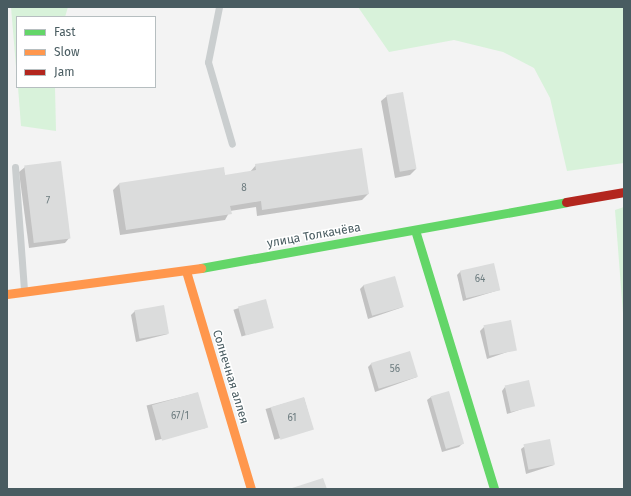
<!DOCTYPE html>
<meta charset="utf-8">
<style>
body{margin:0}
#map{position:relative;width:631px;height:496px;overflow:hidden;background:#f3f3f3;font-family:"Fira Sans",sans-serif}
div>[style]{position:absolute}
[style*='--x']{left:calc(var(--x)*1px);top:calc(var(--y)*1px);width:calc(var(--w)*1px);rotate:calc(var(--a)*1deg)}
.green>*{inset:0;background:#d8f2da}
.shadow>*{inset:0;background:#0003;transform-origin:0 0}
.building>*{inset:0;background:#dbdcdc;transform-origin:0 0}
.lane>*{height:7px;margin:-3.5px;padding:0 3.5px;transform-origin:3.5px;border-radius:3.5px;background:#cacecf}
.fast>*{height:9px;margin:-4.5px;padding:0 4.5px;transform-origin:4.5px;border-radius:4.5px;background:#63d668}
.slow>*{height:9px;margin:-4.5px;padding:0 4.5px;transform-origin:4.5px;border-radius:4.5px;background:#ff974d}
.jam>*{height:9px;margin:-4.5px;padding:0 4.5px;transform-origin:4.5px;border-radius:4.5px;background:#b3261e}
span{translate:-50% -50%;white-space:nowrap;text-align:center;line-height:1.15;-webkit-text-stroke:3px #fff;paint-order:stroke}
.number-label{font-size:10px;color:#6e7d80}
.number-label span{-webkit-text-stroke-width:0}
.street-label{font-size:12px;color:#495c61}
.frame{position:absolute;inset:0;border:8px solid #495c61;pointer-events:none}
.legend{position:absolute;left:16px;top:16px;width:140px;height:72px;box-sizing:border-box;background:#fff;border:1px solid #b6bec0;margin:0;padding:5px 7px;list-style:none;font-size:12px;color:#495c61}
.legend li{display:flex;align-items:center;gap:8px;height:20px}
.legend b{width:20px;border:1px solid #b6bec0}
</style>
<div id="map">
<div class="green">
<i style="clip-path:polygon(11px 7px,68px 7px,65px 17px,17px 17px,17px 79px)"></i>
<i style="clip-path:polygon(358px 7px,624px 7px,624px 163px,567px 171px,550px 98px,534px 68px,503px 52px,454px 40px,389px 52px)"></i>
<i style="clip-path:polygon(18px 87px,55px 87px,56px 131px,21px 126px)"></i>
<i style="clip-path:polygon(624px 207px,624px 326px,615px 210px)"></i>
</div>
<div class="shadow">
<i style="clip-path:polygon(387px 96px,416px 169px,410px 175px,395px 178px,381px 101px)"></i>
<i style="clip-path:polygon(256px 165px,368px 194px,362px 200px,257px 216px,256px 207px,230px 211px,225px 220px,120px 235px,113px 190px,119px 184px,223px 168px,225px 176px,250px 172px)"></i>
<i style="clip-path:polygon(25px 167px,70px 237px,65px 243px,29px 248px,19px 172px)"></i>
<i style="clip-path:polygon(461px 271px,499px 290px,463px 301px,457px 275px)"></i>
<i style="clip-path:polygon(364px 285px,403px 307px,368px 319px,360px 289px)"></i>
<i style="left:265px;top:300px;width:28px;height:33px;rotate:73deg"></i>
<i style="clip-path:polygon(135px 311px,168px 334px,136px 342px,131px 315px)"></i>
<i style="clip-path:polygon(484px 327px,516px 349px,487px 359px,480px 331px)"></i>
<i style="clip-path:polygon(372px 363px,417px 377px,375px 392px,368px 367px)"></i>
<i style="clip-path:polygon(505px 387px,534px 405px,507px 414px,502px 391px)"></i>
<i style="left:197px;top:393px;width:36px;height:52px;rotate:76deg"></i>
<i style="clip-path:polygon(431px 397px,463px 443px,459px 447px,442px 452px,427px 400px)"></i>
<i style="left:304px;top:398px;width:32px;height:40px;rotate:74deg"></i>
<i style="clip-path:polygon(525px 446px,554px 465px,526px 474px,521px 449px)"></i>
</div>
<div class="building">
<i style="left:403px;top:92px;width:78px;height:17px;rotate:80deg"></i>
<i style="clip-path:polygon(362px 148px,369px 194px,262px 210px,261px 201px,230px 206px,232px 214px,126px 230px,119px 183px,224px 167px,225px 175px,256px 170px,255px 164px)"></i>
<i style="left:61px;top:161px;width:78px;height:37px;rotate:83deg"></i>
<i style="left:494px;top:263px;width:28px;height:35px;rotate:77deg"></i>
<i style="left:395px;top:276px;width:32px;height:33px;rotate:74deg"></i>
<i style="left:266px;top:299px;width:30px;height:29px;rotate:75deg"></i>
<i style="left:164px;top:305px;width:29px;height:30px;rotate:80deg"></i>
<i style="left:511px;top:320px;width:31px;height:28px;rotate:79deg"></i>
<i style="left:410px;top:351px;width:27px;height:41px;rotate:73deg"></i>
<i style="left:529px;top:380px;width:27px;height:25px;rotate:77deg"></i>
<i style="left:449px;top:391px;width:55px;height:19px;rotate:74deg"></i>
<i style="left:198px;top:392px;width:37px;height:48px;rotate:74deg"></i>
<i style="left:304px;top:397px;width:34px;height:35px;rotate:73deg"></i>
<i style="left:550px;top:439px;width:26px;height:27px;rotate:79deg"></i>
<i style="clip-path:polygon(323px 478px,327px 489px,289px 489px)"></i>
</div>
<div class="lane">
<i style="--x:219;--y:7;--w:56;--a:101.3"></i>
<i style="--x:208;--y:62;--w:85;--a:73.7"></i>
<i style="--x:15;--y:167;--w:123;--a:85.8"></i>
</div>
<div class="fast">
<i style="--x:415;--y:230;--w:271;--a:73"></i>
<i style="--x:201;--y:268;--w:371;--a:-10.2"></i>
</div>
<div class="slow">
<i style="--x:186;--y:271;--w:227;--a:73.4"></i>
<i style="--x:7;--y:294;--w:196;--a:-7.6"></i>
</div>
<div class="jam">
<i style="--x:566;--y:202;--w:59;--a:-9.8"></i>
</div>
<div class="number-label">
<span style="left:244px;top:189px">8</span>
<span style="left:48px;top:202px">7</span>
<span style="left:480px;top:280px">64</span>
<span style="left:395px;top:370px">56</span>
<span style="left:180px;top:417px">67/1</span>
<span style="left:292px;top:419px">61</span>
</div>
<div class="street-label">
<span style="left:314px;top:236px;rotate:-10deg">улица Толкачёва</span>
<span style="left:230px;top:377px;rotate:73deg">Солнечная аллея</span>
</div>
<div class="frame"></div>
<ul class="legend">
<li><b style="height:5px;background:#63d668"></b>Fast</li>
<li><b style="height:5px;background:#ff974d"></b>Slow</li>
<li><b style="height:5px;background:#b3261e"></b>Jam</li>
</ul>
</div>
